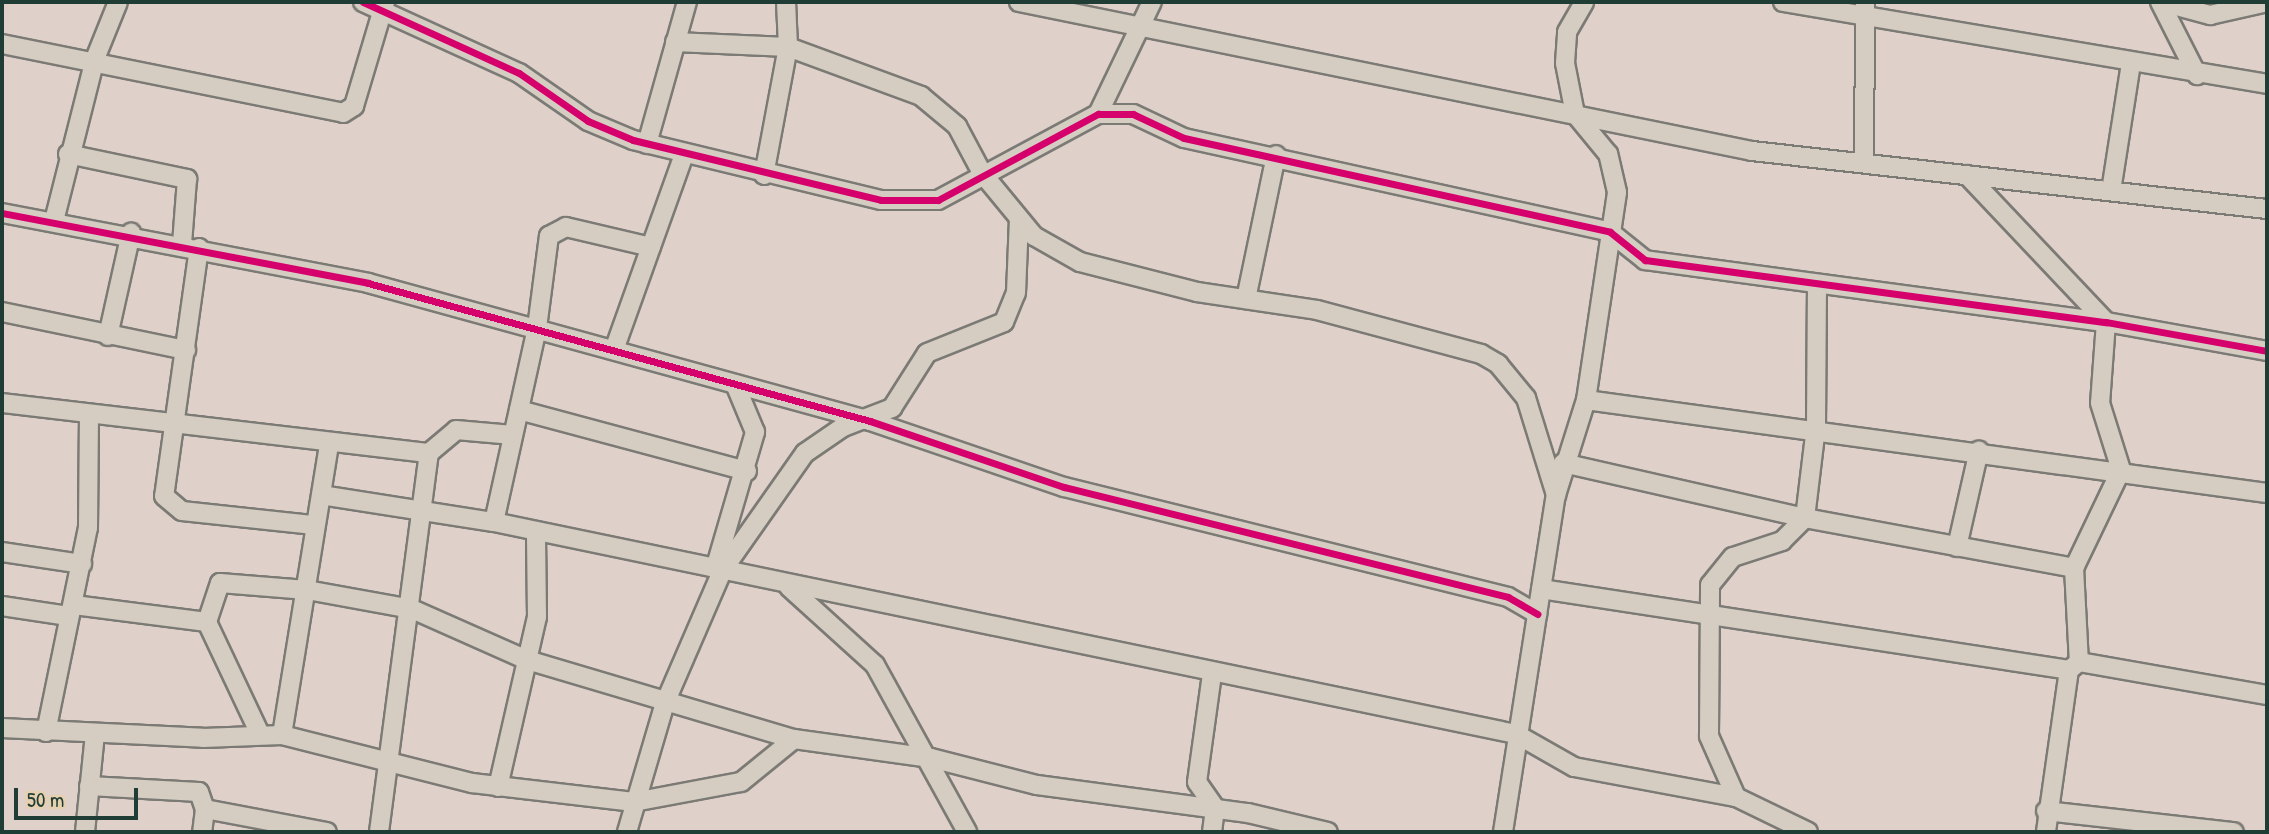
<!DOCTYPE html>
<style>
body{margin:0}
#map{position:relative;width:2269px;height:834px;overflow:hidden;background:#dfd0c9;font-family:"Patrick Hand",sans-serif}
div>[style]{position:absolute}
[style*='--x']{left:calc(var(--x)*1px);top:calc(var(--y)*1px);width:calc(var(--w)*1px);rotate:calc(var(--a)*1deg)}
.roads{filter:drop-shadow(2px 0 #7b7a75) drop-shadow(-2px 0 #7b7a75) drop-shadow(0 2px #7b7a75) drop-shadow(0 -2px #7b7a75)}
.street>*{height:18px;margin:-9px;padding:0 9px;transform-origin:9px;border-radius:9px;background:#d6cdc2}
.cycleway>*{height:7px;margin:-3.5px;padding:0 3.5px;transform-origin:3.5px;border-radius:3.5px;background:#d6006c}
span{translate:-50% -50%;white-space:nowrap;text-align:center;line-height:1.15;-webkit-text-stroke:5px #e6d0af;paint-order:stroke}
.frame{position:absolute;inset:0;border:4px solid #1f3d34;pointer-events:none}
.scale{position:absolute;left:14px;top:788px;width:124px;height:32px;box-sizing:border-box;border:4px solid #1f3d34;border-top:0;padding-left:9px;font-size:21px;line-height:24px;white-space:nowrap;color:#1f3d34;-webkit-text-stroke:5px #e6d0af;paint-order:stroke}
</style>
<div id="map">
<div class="roads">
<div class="street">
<i style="--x:363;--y:2;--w:171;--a:24.5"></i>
<i style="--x:519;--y:73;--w:84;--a:34.8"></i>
<i style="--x:588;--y:121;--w:49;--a:22.9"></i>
<i style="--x:633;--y:140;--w:255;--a:13.6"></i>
<i style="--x:881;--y:200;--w:57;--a:0"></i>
<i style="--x:938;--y:200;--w:182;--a:-28.3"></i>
<i style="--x:1098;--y:114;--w:35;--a:0"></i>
<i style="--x:1133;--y:114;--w:56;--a:25.2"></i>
<i style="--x:1184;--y:138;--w:436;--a:12.4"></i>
<i style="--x:1610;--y:232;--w:45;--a:38.7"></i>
<i style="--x:1645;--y:260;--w:465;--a:7.7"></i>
<i style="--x:2106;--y:322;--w:164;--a:10.2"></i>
<i style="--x:1019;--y:2;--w:748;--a:11.49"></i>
<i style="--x:1752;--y:151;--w:518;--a:6.43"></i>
<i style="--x:1783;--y:2;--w:491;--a:9.6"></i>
<i style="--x:2160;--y:2;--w:82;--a:63.1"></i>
<i style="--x:2162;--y:2;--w:50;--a:15.2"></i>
<i style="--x:2210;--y:15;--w:58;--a:-12.8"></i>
<i style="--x:675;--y:42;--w:113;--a:2.5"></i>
<i style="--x:788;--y:47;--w:142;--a:20.2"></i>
<i style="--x:921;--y:96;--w:47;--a:39.8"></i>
<i style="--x:957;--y:126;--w:53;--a:62"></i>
<i style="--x:982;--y:173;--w:82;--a:50.5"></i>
<i style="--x:1034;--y:236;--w:53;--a:29.5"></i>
<i style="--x:1080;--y:262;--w:121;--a:14.4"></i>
<i style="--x:1197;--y:292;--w:121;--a:8.5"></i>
<i style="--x:1317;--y:310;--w:170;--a:15"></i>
<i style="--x:1481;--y:354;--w:20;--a:30"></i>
<i style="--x:1498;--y:364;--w:44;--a:50.5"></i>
<i style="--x:1526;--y:398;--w:102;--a:72.8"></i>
<i style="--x:2;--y:44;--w:348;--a:11.4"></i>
<i style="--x:343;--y:113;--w:13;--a:-32"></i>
<i style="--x:354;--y:106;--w:109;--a:-73.4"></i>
<i style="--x:1098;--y:114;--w:124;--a:-64.3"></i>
<i style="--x:647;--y:144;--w:148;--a:-74.3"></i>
<i style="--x:68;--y:154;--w:122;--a:11.9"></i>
<i style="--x:187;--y:179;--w:65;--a:94.4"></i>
<i style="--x:1864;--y:163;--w:161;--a:-89.6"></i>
<i style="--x:764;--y:175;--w:130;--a:-79.4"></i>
<i style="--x:788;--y:47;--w:45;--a:-92.5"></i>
<i style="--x:1967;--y:175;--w:202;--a:46.6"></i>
<i style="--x:2106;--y:322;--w:81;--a:94.2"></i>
<i style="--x:2100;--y:403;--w:70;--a:72.6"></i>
<i style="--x:2121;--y:470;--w:109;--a:115.6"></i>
<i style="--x:2074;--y:568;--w:94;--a:87"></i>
<i style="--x:2079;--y:662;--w:13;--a:141"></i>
<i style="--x:2069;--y:670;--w:164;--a:98.1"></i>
<i style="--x:2111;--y:191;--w:130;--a:-81.1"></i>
<i style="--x:2;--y:213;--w:373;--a:10.8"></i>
<i style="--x:368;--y:283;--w:521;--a:15.37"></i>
<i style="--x:870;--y:421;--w:205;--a:18.8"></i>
<i style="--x:1064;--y:487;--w:457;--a:13.9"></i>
<i style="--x:1508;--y:597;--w:34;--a:30"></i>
<i style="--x:54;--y:221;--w:167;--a:-75.8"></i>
<i style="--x:95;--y:59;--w:61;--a:-68"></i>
<i style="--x:199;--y:248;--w:250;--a:98"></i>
<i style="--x:164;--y:496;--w:23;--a:40"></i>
<i style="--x:182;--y:511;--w:133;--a:6.1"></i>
<i style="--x:1246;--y:299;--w:147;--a:-78.2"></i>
<i style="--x:2;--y:312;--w:188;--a:11.7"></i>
<i style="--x:108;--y:336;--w:106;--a:-77.4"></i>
<i style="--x:614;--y:350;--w:207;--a:-70.3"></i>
<i style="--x:1586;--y:400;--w:687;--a:7.78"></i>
<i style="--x:2;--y:403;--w:430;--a:6.7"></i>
<i style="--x:519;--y:410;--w:236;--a:15"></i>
<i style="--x:1563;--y:463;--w:248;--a:12.8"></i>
<i style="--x:1805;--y:518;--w:274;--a:10.5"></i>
<i style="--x:321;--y:495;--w:175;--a:8.9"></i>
<i style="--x:494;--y:522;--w:1044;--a:11.72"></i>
<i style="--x:1516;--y:734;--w:67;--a:29.6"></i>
<i style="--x:1574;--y:767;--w:165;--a:10.5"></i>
<i style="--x:1736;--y:797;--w:80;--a:25.9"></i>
<i style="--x:494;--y:522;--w:199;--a:-77.5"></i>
<i style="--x:537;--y:328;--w:93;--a:-82.6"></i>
<i style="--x:549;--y:236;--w:19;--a:-28"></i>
<i style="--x:566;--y:227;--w:87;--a:13.2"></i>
<i style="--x:1957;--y:547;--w:99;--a:-77.2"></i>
<i style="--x:2;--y:552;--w:81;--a:8.5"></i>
<i style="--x:715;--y:569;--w:143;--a:-73.7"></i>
<i style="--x:755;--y:432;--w:52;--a:-112.6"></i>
<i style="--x:789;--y:587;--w:116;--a:42.2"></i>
<i style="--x:875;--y:665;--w:191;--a:61.1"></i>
<i style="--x:1541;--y:589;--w:534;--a:8.72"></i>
<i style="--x:74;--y:605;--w:134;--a:7.3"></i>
<i style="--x:207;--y:622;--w:41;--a:-71.6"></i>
<i style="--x:220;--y:583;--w:87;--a:4.6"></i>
<i style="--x:307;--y:590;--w:107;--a:10.3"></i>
<i style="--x:412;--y:609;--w:126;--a:23.9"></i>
<i style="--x:527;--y:660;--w:278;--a:16.5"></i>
<i style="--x:794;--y:739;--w:138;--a:7.9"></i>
<i style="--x:931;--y:758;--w:109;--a:14.3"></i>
<i style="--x:1037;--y:785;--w:213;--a:7.6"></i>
<i style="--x:1248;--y:813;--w:82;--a:13.4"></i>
<i style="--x:2;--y:606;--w:67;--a:8.6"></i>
<i style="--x:207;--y:622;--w:124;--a:64.7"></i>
<i style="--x:2079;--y:662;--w:191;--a:10"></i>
<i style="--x:1212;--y:674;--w:109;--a:97.9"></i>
<i style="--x:1197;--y:782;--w:32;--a:55"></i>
<i style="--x:1215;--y:808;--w:24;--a:97"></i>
<i style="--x:2;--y:728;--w:201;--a:2.8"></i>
<i style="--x:203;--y:738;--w:79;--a:-2.2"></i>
<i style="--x:282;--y:735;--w:196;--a:14.2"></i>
<i style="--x:472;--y:783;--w:163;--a:6.7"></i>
<i style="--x:634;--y:802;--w:109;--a:-10.6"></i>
<i style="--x:741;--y:782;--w:68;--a:-39.1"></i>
<i style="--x:46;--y:732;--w:208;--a:-78.4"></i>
<i style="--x:88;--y:528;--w:112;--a:-89.5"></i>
<i style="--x:282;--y:735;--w:293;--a:-80.8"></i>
<i style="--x:89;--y:786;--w:110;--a:3.1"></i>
<i style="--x:199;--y:792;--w:18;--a:71"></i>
<i style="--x:205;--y:809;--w:23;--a:97"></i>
<i style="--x:498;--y:787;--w:174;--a:-77.1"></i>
<i style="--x:537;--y:617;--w:86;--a:-90.7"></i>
<i style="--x:1736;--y:797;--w:67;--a:-113.9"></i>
<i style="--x:1709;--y:736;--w:151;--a:-89.6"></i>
<i style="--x:1710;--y:585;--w:36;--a:-51"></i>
<i style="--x:1733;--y:557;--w:52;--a:-18.1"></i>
<i style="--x:1782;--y:541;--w:33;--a:-45"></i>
<i style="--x:1805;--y:518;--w:92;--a:-83.1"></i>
<i style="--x:1816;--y:427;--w:141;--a:-89.6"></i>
<i style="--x:205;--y:809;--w:124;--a:10.7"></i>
<i style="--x:2046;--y:811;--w:189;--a:6.4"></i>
<i style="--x:85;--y:832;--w:99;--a:-84.2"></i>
<i style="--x:379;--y:832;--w:382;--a:-82.5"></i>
<i style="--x:429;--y:453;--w:35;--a:-40"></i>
<i style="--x:456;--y:430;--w:57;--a:5"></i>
<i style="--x:627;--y:832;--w:134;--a:-73.6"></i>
<i style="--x:665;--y:703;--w:144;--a:-66.6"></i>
<i style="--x:722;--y:571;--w:144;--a:-54.9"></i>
<i style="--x:805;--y:453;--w:46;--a:-34.4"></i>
<i style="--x:843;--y:427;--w:53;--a:-21.2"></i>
<i style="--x:892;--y:408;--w:65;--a:-57.5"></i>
<i style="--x:927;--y:353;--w:83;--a:-21.9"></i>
<i style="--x:1004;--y:322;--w:31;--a:-68"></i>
<i style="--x:1016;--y:293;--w:74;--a:-87.7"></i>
<i style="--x:1503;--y:832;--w:341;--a:-81.1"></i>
<i style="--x:1556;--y:495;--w:100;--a:-72.5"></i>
<i style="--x:1586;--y:400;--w:210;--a:-81.5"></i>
<i style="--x:1617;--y:192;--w:39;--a:-103"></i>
<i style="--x:1608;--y:154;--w:52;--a:-129.5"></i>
<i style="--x:1575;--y:114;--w:52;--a:-101.1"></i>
<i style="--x:1565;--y:63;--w:31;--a:-86"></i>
<i style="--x:1567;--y:32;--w:34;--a:-60"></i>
</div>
</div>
<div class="cycleway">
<i style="--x:363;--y:2;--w:171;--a:24.5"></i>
<i style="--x:519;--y:73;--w:84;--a:34.8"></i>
<i style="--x:588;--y:121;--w:49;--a:22.9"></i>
<i style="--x:633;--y:140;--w:255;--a:13.6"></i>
<i style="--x:881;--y:200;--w:57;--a:0"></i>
<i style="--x:938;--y:200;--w:182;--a:-28.3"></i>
<i style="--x:1098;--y:114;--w:35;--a:0"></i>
<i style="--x:1133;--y:114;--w:56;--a:25.2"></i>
<i style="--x:1184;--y:138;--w:436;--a:12.4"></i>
<i style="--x:1610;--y:232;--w:45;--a:38.7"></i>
<i style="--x:1645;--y:260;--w:465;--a:7.7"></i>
<i style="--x:2106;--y:322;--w:164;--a:10.2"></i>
<i style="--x:2;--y:213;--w:373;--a:10.8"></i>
<i style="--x:368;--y:283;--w:521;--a:15.37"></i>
<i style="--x:870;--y:421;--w:205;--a:18.8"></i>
<i style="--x:1064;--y:487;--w:457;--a:13.9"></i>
<i style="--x:1508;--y:597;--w:34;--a:30"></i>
</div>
<div class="frame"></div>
<div class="scale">50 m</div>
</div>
